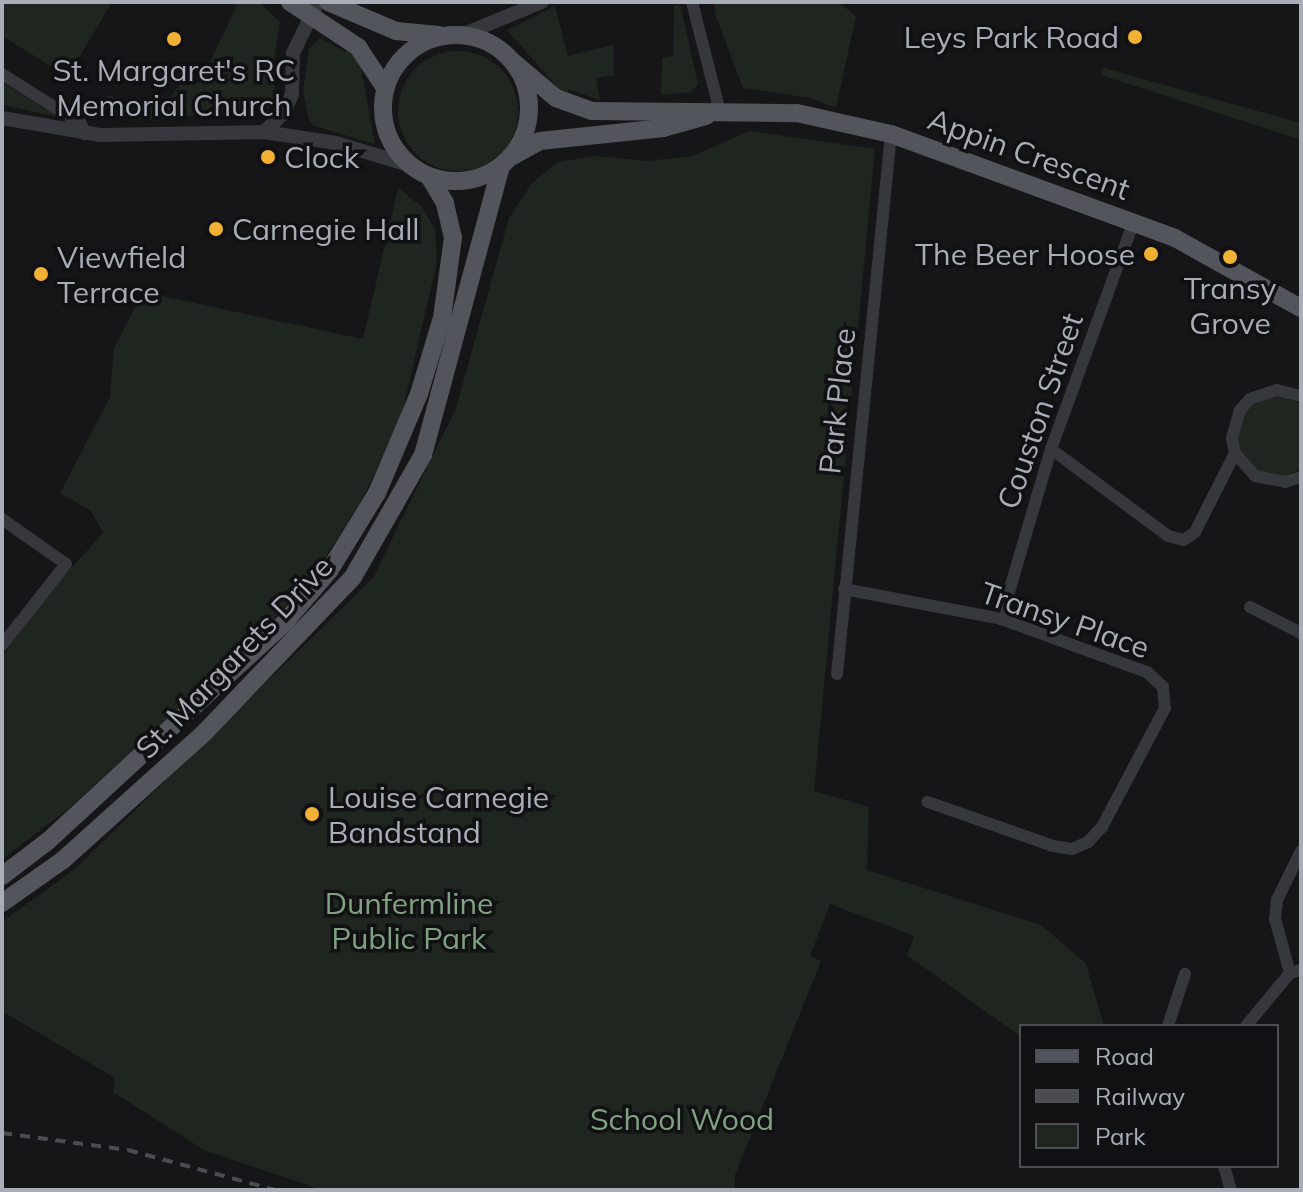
<!DOCTYPE html>
<style>
body{margin:0}
#map{position:relative;width:1303px;height:1192px;overflow:hidden;background:#161618;font-family:Mulish,sans-serif}
div>[style]{position:absolute}
[style*='--x']{left:calc(var(--x)*1px);top:calc(var(--y)*1px);width:calc(var(--w)*1px);rotate:calc(var(--a)*1deg)}
.green>*{inset:0;background:#1e261f}
.round{border-radius:50%}
.minor>*{height:12px;margin:-6px;padding:0 6px;transform-origin:6px;border-radius:6px;background:#37383d}
.tertiary>*{height:14px;margin:-7px;padding:0 7px;transform-origin:7px;border-radius:7px;background:#37383d}
.primary>*{height:18px;margin:-9px;padding:0 9px;transform-origin:9px;border-radius:9px;background:#53555c}
.primary>.ring{margin:-9px;padding:0;box-sizing:content-box;background:none;border:18px solid #53555c;border-radius:50%}
.rail>*{height:4px;margin-top:-2px;transform-origin:0;background:repeating-linear-gradient(90deg,#4a4c52 0 10px,transparent 0 18px)}
.dots>*{width:22px;height:22px;translate:-50% -50%;box-sizing:border-box;border:4px solid #111113;border-radius:50%}
span{translate:-50% -50%;white-space:nowrap;text-align:center;line-height:1.15;-webkit-text-stroke:7px #111113;paint-order:stroke}
.poi-label{font-size:30px;color:#a8adb8}
.right{translate:-100% -50%;text-align:right}
.left{translate:0 -50%;text-align:left}
.street-label{font-size:30px;color:#a8adb8}
.park-label{font-size:30px;color:#7fa381}
.frame{position:absolute;inset:0;border:4px solid #a8adb8;pointer-events:none}
.legend{position:absolute;left:1019px;top:1024px;width:260px;height:144px;box-sizing:border-box;background:#111113;border:2px solid #4d4f55;margin:0;padding:10px 14px;list-style:none;font-size:24px;color:#a8adb8}
.legend li{display:flex;align-items:center;gap:16px;height:40px}
.legend b{width:40px;border:2px solid #4d4f55}
</style>
<div id="map">
<div class="green">
<i style="clip-path:polygon(2px 2px,112px 2px,77px 61px,81px 64px,72px 79px,2px 36px)"></i>
<i style="clip-path:polygon(233px 2px,259px 2px,280px 22px,273px 66px,277px 104px,266px 109px,145px 120px,98px 113px,109px 95px,140px 110px,171px 96px,180px 85px,200px 83px,237px 5px)"></i>
<i style="clip-path:polygon(715px 2px,838px 2px,856px 16px,836px 108px,811px 98px,743px 88px,715px 14px)"></i>
<i style="clip-path:polygon(680px 4px,698px 84px,691px 92px,661px 95px,662px 58px,673px 56px,674px 6px)"></i>
<i style="clip-path:polygon(555px 6px,568px 56px,613px 45px,614px 75px,596px 78px,600px 100px,568px 89px,568px 95px,562px 92px,507px 30px)"></i>
<i style="clip-path:polygon(320px 38px,345px 52px,349px 48px,360px 62px,375px 144px,314px 126px,309px 120px,303px 92px,309px 49px)"></i>
<i class="round" style="left:398px;top:51px;width:120px;height:120px"></i>
<i style="clip-path:polygon(1104px 68px,1301px 123px,1301px 140px,1101px 75px)"></i>
<i style="clip-path:polygon(2px 82px,59px 117px,2px 105px)"></i>
<i style="clip-path:polygon(749px 131px,875px 149px,814px 791px,869px 807px,867px 870px,1041px 925px,1086px 964px,1104px 1026px,1021px 1026px,1021px 1037px,907px 955px,914px 936px,830px 904px,810px 956px,821px 961px,735px 1175px,735px 1190px,322px 1190px,204px 1150px,113px 1092px,115px 1078px,2px 1011px,2px 922px,76px 868px,373px 578px,456px 408px,509px 218px,532px 183px,558px 162px,596px 156px,647px 161px,693px 156px)"></i>
<i style="clip-path:polygon(398px 188px,421px 206px,435px 229px,437px 262px,402px 413px,364px 496px,315px 573px,258px 636px,67px 810px,2px 859px,2px 656px,38px 605px,103px 533px,91px 511px,60px 493px,110px 397px,114px 348px,143px 292px,363px 339px)"></i>
<i style="clip-path:polygon(1277px 396px,1301px 403px,1301px 469px,1284px 476px,1258px 471px,1241px 450px,1238px 438px,1245px 414px,1254px 404px)"></i>
</div>
<div class="minor">
<i style="--x:692;--y:2;--w:114;--a:75.7"></i>
<i style="--x:2;--y:74;--w:93;--a:32.3"></i>
<i style="--x:81;--y:124;--w:11;--a:68"></i>
<i style="--x:1301;--y:396;--w:25;--a:-166"></i>
<i style="--x:1277;--y:390;--w:28;--a:162"></i>
<i style="--x:1250;--y:399;--w:15;--a:132"></i>
<i style="--x:1240;--y:410;--w:29;--a:106"></i>
<i style="--x:1232;--y:438;--w:15;--a:79"></i>
<i style="--x:1235;--y:453;--w:30;--a:49"></i>
<i style="--x:1255;--y:476;--w:31;--a:11"></i>
<i style="--x:1285;--y:482;--w:17;--a:-17"></i>
<i style="--x:1051;--y:449;--w:146;--a:36.6"></i>
<i style="--x:1168;--y:536;--w:16;--a:14"></i>
<i style="--x:1184;--y:540;--w:14;--a:-36"></i>
<i style="--x:1195;--y:532;--w:89;--a:-63.1"></i>
<i style="--x:2;--y:519;--w:78;--a:35.1"></i>
<i style="--x:66;--y:564;--w:103;--a:128.3"></i>
<i style="--x:844;--y:589;--w:160;--a:10.8"></i>
<i style="--x:1001;--y:619;--w:155;--a:20"></i>
<i style="--x:1147;--y:672;--w:22;--a:43"></i>
<i style="--x:1163;--y:687;--w:21;--a:85"></i>
<i style="--x:1165;--y:708;--w:135;--a:117.9"></i>
<i style="--x:1102;--y:827;--w:21;--a:133"></i>
<i style="--x:1088;--y:842;--w:17;--a:156"></i>
<i style="--x:1072;--y:849;--w:19;--a:-171"></i>
<i style="--x:1053;--y:846;--w:133;--a:-160.6"></i>
<i style="--x:1250;--y:607;--w:57;--a:27"></i>
<i style="--x:1001;--y:619;--w:177;--a:-73.6"></i>
<i style="--x:1051;--y:449;--w:243;--a:-70"></i>
<i style="--x:837;--y:674;--w:543;--a:-84.29"></i>
<i style="--x:1290;--y:973;--w:56;--a:-105.5"></i>
<i style="--x:1275;--y:919;--w:19;--a:-84"></i>
<i style="--x:1277;--y:900;--w:55;--a:-63.9"></i>
<i style="--x:1168;--y:1026;--w:55;--a:-71.9"></i>
<i style="--x:1246;--y:1026;--w:69;--a:-50.3"></i>
<i style="--x:1290;--y:973;--w:11;--a:-15"></i>
<i style="--x:1224;--y:1166;--w:25;--a:74"></i>
</div>
<div class="tertiary">
<i style="--x:464;--y:34;--w:84;--a:-22.3"></i>
<i style="--x:2;--y:118;--w:99;--a:9.8"></i>
<i style="--x:100;--y:135;--w:164;--a:-1"></i>
<i style="--x:264;--y:132;--w:73;--a:8.7"></i>
<i style="--x:336;--y:143;--w:79;--a:16.8"></i>
<i style="--x:264;--y:132;--w:28;--a:-44"></i>
<i style="--x:284;--y:113;--w:21;--a:-67"></i>
<i style="--x:292;--y:94;--w:41;--a:-88.6"></i>
<i style="--x:293;--y:53;--w:57;--a:-63.9"></i>
</div>
<div class="primary">
<i style="--x:290;--y:2;--w:82;--a:33.5"></i>
<i style="--x:358;--y:47;--w:49;--a:56.6"></i>
<i style="--x:328;--y:2;--w:74;--a:23.1"></i>
<i style="--x:396;--y:31;--w:43;--a:5.3"></i>
<i class="ring" style="left:383px;top:35px;width:128px;height:128px"></i>
<i style="--x:511;--y:60;--w:59;--a:40.2"></i>
<i style="--x:556;--y:98;--w:38;--a:20"></i>
<i style="--x:592;--y:111;--w:205;--a:0.6"></i>
<i style="--x:797;--y:113;--w:96;--a:12.6"></i>
<i style="--x:891;--y:134;--w:302;--a:20.1"></i>
<i style="--x:1175;--y:238;--w:144;--a:29.1"></i>
<i style="--x:513;--y:156;--w:31;--a:-29"></i>
<i style="--x:540;--y:141;--w:124;--a:-6"></i>
<i style="--x:663;--y:128;--w:45;--a:-15.6"></i>
<i style="--x:2;--y:876;--w:58;--a:-37.3"></i>
<i style="--x:48;--y:841;--w:324;--a:-42.7"></i>
<i style="--x:286;--y:621;--w:66;--a:-49.3"></i>
<i style="--x:329;--y:571;--w:92;--a:-58.4"></i>
<i style="--x:377;--y:493;--w:108;--a:-67"></i>
<i style="--x:419;--y:394;--w:79;--a:-73.2"></i>
<i style="--x:442;--y:318;--w:81;--a:-82.2"></i>
<i style="--x:453;--y:238;--w:36;--a:-103"></i>
<i style="--x:445;--y:203;--w:31;--a:-121"></i>
<i style="--x:2;--y:903;--w:75;--a:-35.2"></i>
<i style="--x:63;--y:860;--w:191;--a:-42"></i>
<i style="--x:205;--y:732;--w:214;--a:-46.3"></i>
<i style="--x:353;--y:577;--w:141;--a:-60.2"></i>
<i style="--x:423;--y:455;--w:299;--a:-74.9"></i>
</div>
<div class="rail">
<i style="--x:2;--y:1133;--w:127;--a:7.7"></i>
<i style="--x:128;--y:1150;--w:152;--a:15.2"></i>
</div>
<div class="dots">
<i style="left:1135px;top:37px;background:#f2b134"></i>
<i style="left:174px;top:39px;background:#f2b134"></i>
<i style="left:268px;top:157px;background:#f2b134"></i>
<i style="left:216px;top:229px;background:#f2b134"></i>
<i style="left:1151px;top:254px;background:#f2b134"></i>
<i style="left:1230px;top:257px;background:#f2b134"></i>
<i style="left:41px;top:274px;background:#f2b134"></i>
<i style="left:312px;top:814px;background:#f2b134"></i>
</div>
<div class="poi-label">
<span class="right" style="left:1119px;top:37px">Leys Park Road</span>
<span style="left:174px;top:87px">St. Margaret's RC<br>Memorial Church</span>
<span class="left" style="left:284px;top:157px">Clock</span>
<span class="left" style="left:232px;top:229px">Carnegie Hall</span>
<span class="right" style="left:1135px;top:254px">The Beer Hoose</span>
<span class="left" style="left:57px;top:274px">Viewfield<br>Terrace</span>
<span style="left:1230px;top:305px">Transy<br>Grove</span>
<span class="left" style="left:328px;top:814px">Louise Carnegie<br>Bandstand</span>
</div>
<div class="street-label">
<span style="left:1029px;top:154px;rotate:20deg">Appin Crescent</span>
<span style="left:837px;top:401px;rotate:-84deg">Park Place</span>
<span style="left:1040px;top:411px;rotate:-71deg">Couston Street</span>
<span style="left:1065px;top:620px;rotate:19deg">Transy Place</span>
<span style="left:234px;top:657px;rotate:-46deg">St. Margarets Drive</span>
</div>
<div class="park-label">
<span style="left:409px;top:920px">Dunfermline<br>Public Park</span>
<span style="left:682px;top:1119px">School Wood</span>
</div>
<div class="frame"></div>
<ul class="legend">
<li><b style="height:10px;background:#53555c"></b>Road</li>
<li><b style="height:10px;background:#4a4c52"></b>Railway</li>
<li><b style="height:22px;background:#1e261f"></b>Park</li>
</ul>
</div>
